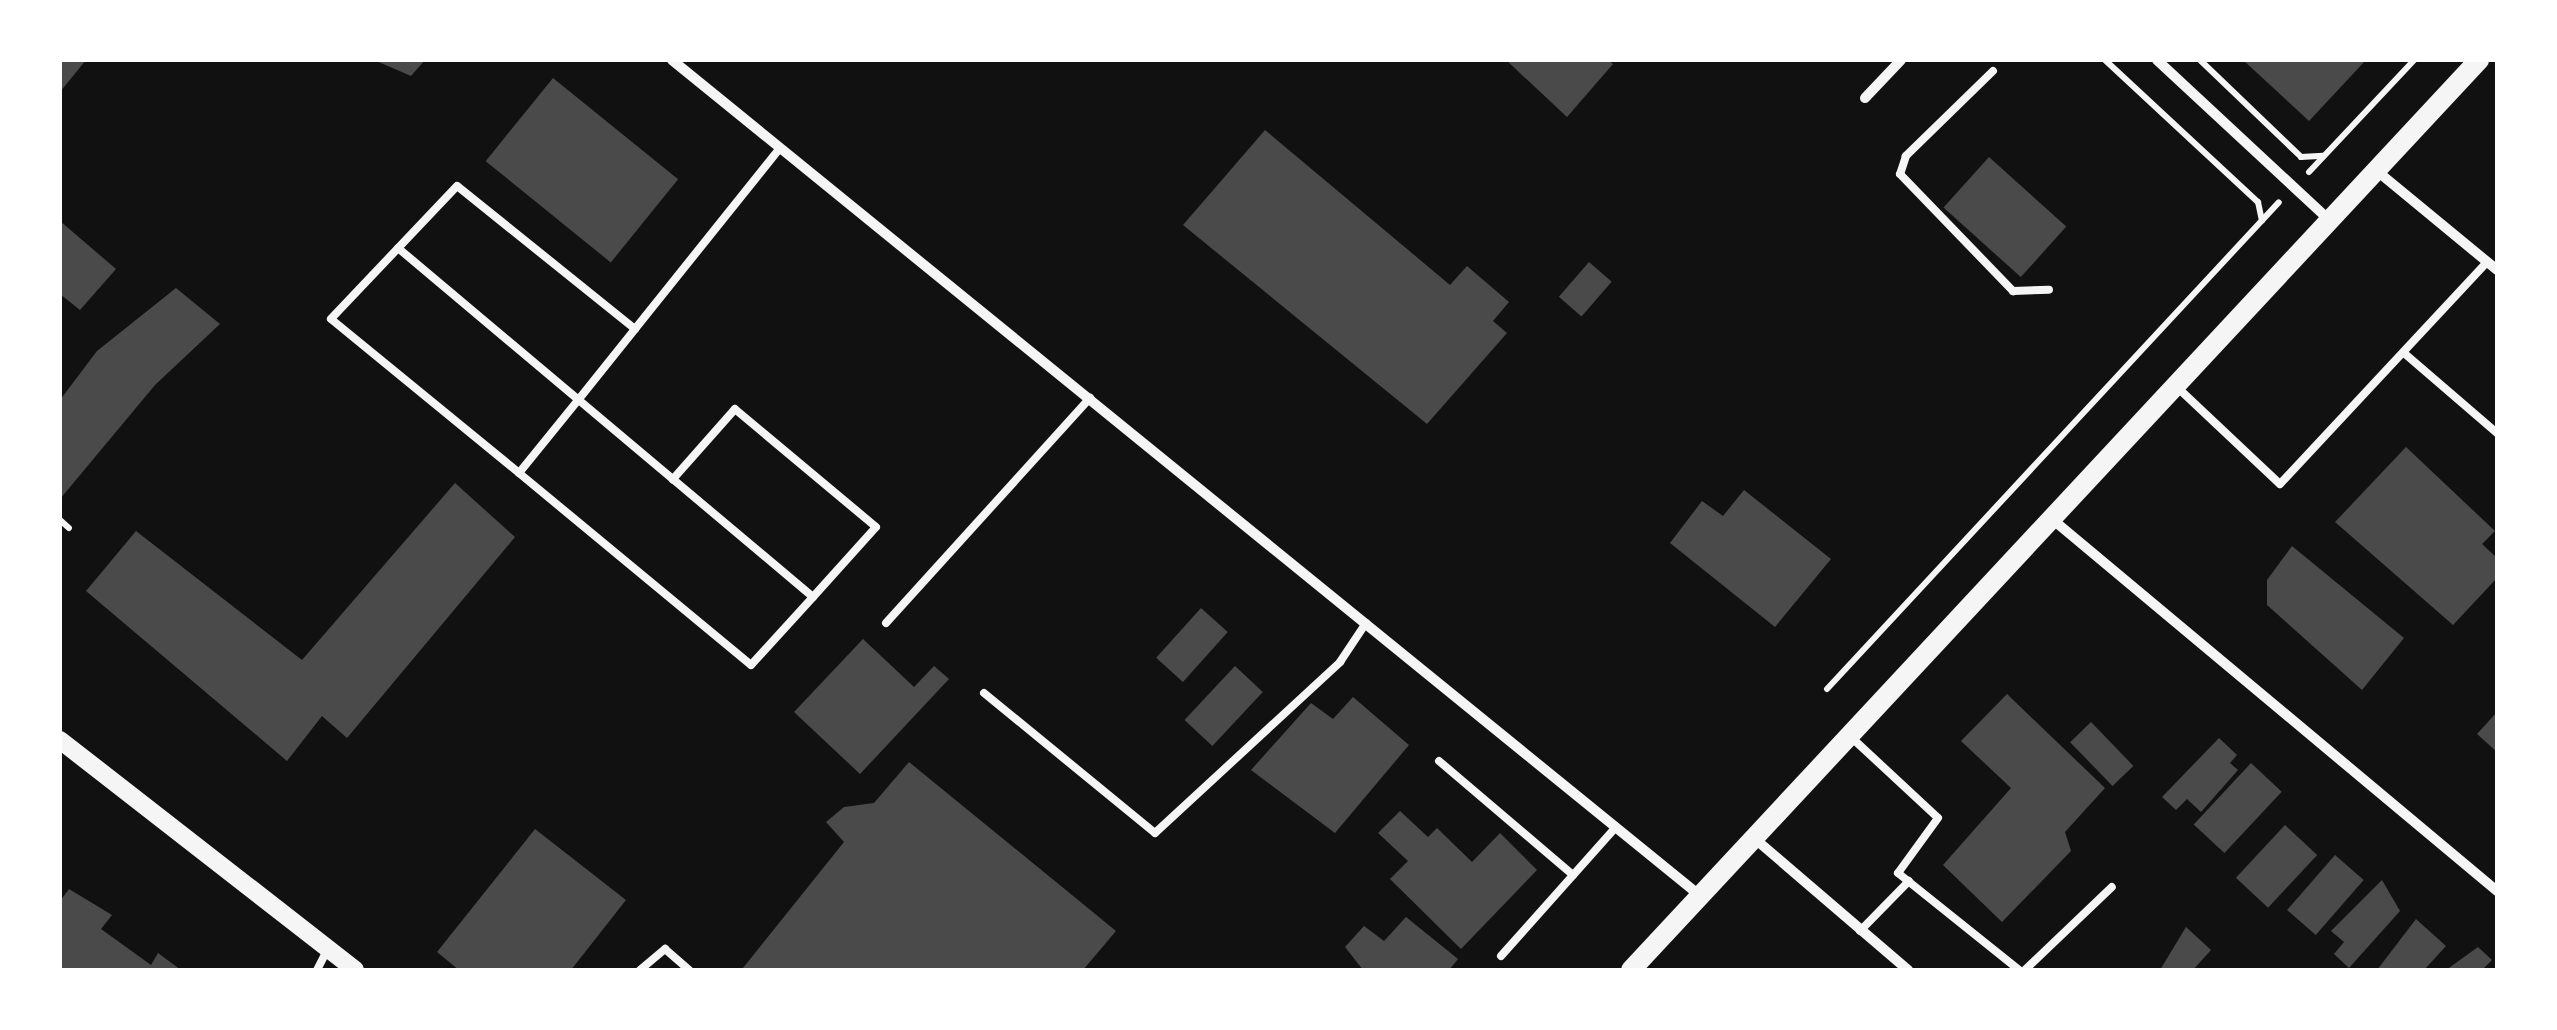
<!DOCTYPE html>
<style>
body{margin:0}
#map{position:relative;width:2557px;height:1030px;overflow:hidden;background:#111;font-family:Ubuntu,sans-serif}
div>[style]{position:absolute}
[style*='--x']{left:calc(var(--x)*1px);top:calc(var(--y)*1px);width:calc(var(--w)*1px);rotate:calc(var(--a)*1deg)}
.building>*{inset:0;background:#4a4a4a;transform-origin:0 0}
.path>*{height:6px;margin:-3px;padding:0 3px;transform-origin:3px;border-radius:3px;background:#f5f5f5}
.service>*{height:8px;margin:-4px;padding:0 4px;transform-origin:4px;border-radius:4px;background:#f5f5f5}
.minor>*{height:10px;margin:-5px;padding:0 5px;transform-origin:5px;border-radius:5px;background:#f5f5f5}
.tertiary>*{height:18px;margin:-9px;padding:0 9px;transform-origin:9px;border-radius:9px;background:#f5f5f5}
.secondary>*{height:20px;margin:-10px;padding:0 10px;transform-origin:10px;border-radius:10px;background:#f5f5f5}
span{translate:-50% -50%;white-space:nowrap;text-align:center;line-height:1.15;-webkit-text-stroke:9px #fff;paint-order:stroke}
.frame{position:absolute;inset:0;border:62px solid #fff;pointer-events:none}
</style>
<div id="map">
<div class="building">
<i style="clip-path:polygon(60px 60px,86px 60px,60px 92px)"></i>
<i style="clip-path:polygon(374px 60px,425px 60px,411px 76px)"></i>
<i style="clip-path:polygon(1506px 60px,1608px 60px,1613px 64px,1567px 117px)"></i>
<i style="clip-path:polygon(2243px 60px,2366px 60px,2309px 121px)"></i>
<i style="left:553px;top:78px;width:161px;height:107px;rotate:39deg"></i>
<i style="clip-path:polygon(1265px 130px,1450px 285px,1467px 266px,1509px 302px,1493px 321px,1507px 333px,1427px 424px,1183px 225px)"></i>
<i style="left:1989px;top:157px;width:104px;height:68px;rotate:42deg"></i>
<i style="clip-path:polygon(60px 221px,116px 269px,80px 310px,60px 294px)"></i>
<i style="left:1589px;top:262px;width:30px;height:46px;rotate:41deg"></i>
<i style="clip-path:polygon(176px 288px,220px 324px,155px 385px,60px 499px,60px 400px,97px 351px)"></i>
<i style="clip-path:polygon(2406px 447px,2495px 531px,2482px 544px,2497px 558px,2497px 578px,2453px 625px,2335px 522px)"></i>
<i style="clip-path:polygon(455px 483px,515px 537px,347px 738px,322px 716px,287px 761px,86px 591px,136px 531px,302px 660px)"></i>
<i style="clip-path:polygon(1744px 490px,1831px 559px,1775px 627px,1670px 543px,1702px 501px,1723px 516px)"></i>
<i style="clip-path:polygon(2292px 546px,2404px 638px,2362px 690px,2267px 605px,2267px 580px)"></i>
<i style="left:1201px;top:608px;width:36px;height:67px;rotate:42deg"></i>
<i style="clip-path:polygon(863px 639px,914px 687px,934px 666px,949px 679px,860px 774px,794px 712px)"></i>
<i style="left:1235px;top:666px;width:38px;height:74px;rotate:43deg"></i>
<i style="clip-path:polygon(2007px 694px,2105px 788px,2065px 832px,2071px 851px,2002px 922px,1943px 865px,2011px 788px,1961px 741px)"></i>
<i style="clip-path:polygon(1353px 697px,1409px 745px,1335px 833px,1251px 770px,1311px 703px,1333px 719px)"></i>
<i style="clip-path:polygon(2497px 712px,2497px 752px,2477px 734px)"></i>
<i style="left:2091px;top:722px;width:61px;height:29px;rotate:46deg"></i>
<i style="clip-path:polygon(2219px 738px,2237px 755px,2230px 763px,2238px 770px,2201px 812px,2187px 799px,2176px 810px,2162px 797px)"></i>
<i style="clip-path:polygon(909px 762px,1116px 931px,1083px 970px,743px 968px,844px 842px,826px 822px,844px 807px,874px 803px)"></i>
<i style="left:2251px;top:763px;width:42px;height:84px;rotate:43deg"></i>
<i style="clip-path:polygon(1400px 811px,1428px 837px,1437px 828px,1472px 862px,1500px 833px,1537px 870px,1461px 949px,1390px 879px,1408px 861px,1378px 833px)"></i>
<i style="left:2285px;top:825px;width:44px;height:72px;rotate:43deg"></i>
<i style="clip-path:polygon(535px 829px,626px 900px,571px 970px,459px 970px,437px 952px)"></i>
<i style="left:2335px;top:855px;width:38px;height:73px;rotate:41deg"></i>
<i style="clip-path:polygon(2382px 880px,2400px 911px,2349px 968px,2334px 954px,2344px 942px,2331px 931px)"></i>
<i style="clip-path:polygon(69px 889px,112px 915px,101px 929px,151px 965px,158px 953px,181px 970px,60px 970px,60px 901px)"></i>
<i style="clip-path:polygon(1406px 917px,1458px 959px,1449px 970px,1363px 970px,1345px 947px,1364px 926px,1384px 941px)"></i>
<i style="clip-path:polygon(2416px 919px,2446px 946px,2424px 970px,2377px 970px)"></i>
<i style="clip-path:polygon(2186px 927px,2211px 950px,2193px 970px,2160px 970px)"></i>
<i style="clip-path:polygon(2478px 947px,2492px 960px,2482px 970px,2446px 970px)"></i>
</div>
<div class="path">
<i style="--x:2105;--y:60;--w:209;--a:42.9"></i>
<i style="--x:2258;--y:202;--w:19;--a:78"></i>
<i style="--x:2200;--y:60;--w:140;--a:43.8"></i>
<i style="--x:2301;--y:157;--w:22;--a:-3"></i>
<i style="--x:2309;--y:172;--w:154;--a:-46.8"></i>
<i style="--x:60;--y:520;--w:12;--a:42"></i>
<i style="--x:1827;--y:689;--w:664;--a:-47.13"></i>
</div>
<div class="service">
<i style="--x:1993;--y:71;--w:122;--a:135.7"></i>
<i style="--x:1906;--y:156;--w:19;--a:108"></i>
<i style="--x:1900;--y:174;--w:163;--a:46"></i>
<i style="--x:2013;--y:291;--w:36;--a:-2"></i>
<i style="--x:398;--y:248;--w:542;--a:40.06"></i>
<i style="--x:813;--y:597;--w:94;--a:-48"></i>
<i style="--x:876;--y:527;--w:184;--a:-140.1"></i>
<i style="--x:735;--y:409;--w:94;--a:131.5"></i>
<i style="--x:635;--y:329;--w:228;--a:-141.2"></i>
<i style="--x:457;--y:186;--w:183;--a:133.5"></i>
<i style="--x:331;--y:319;--w:243;--a:39.3"></i>
<i style="--x:519;--y:473;--w:95;--a:-51"></i>
<i style="--x:579;--y:399;--w:90;--a:-51.3"></i>
<i style="--x:635;--y:329;--w:232;--a:-51.3"></i>
<i style="--x:2404;--y:353;--w:123;--a:40.7"></i>
<i style="--x:2178;--y:388;--w:140;--a:43.3"></i>
<i style="--x:2280;--y:484;--w:304;--a:-47"></i>
<i style="--x:519;--y:473;--w:301;--a:39.6"></i>
<i style="--x:751;--y:665;--w:92;--a:-47.6"></i>
<i style="--x:886;--y:623;--w:304;--a:-47.8"></i>
<i style="--x:984;--y:693;--w:221;--a:39.3"></i>
<i style="--x:1155;--y:833;--w:252;--a:-42.7"></i>
<i style="--x:1340;--y:662;--w:47;--a:-56.3"></i>
<i style="--x:1852;--y:738;--w:117;--a:42.9"></i>
<i style="--x:1938;--y:818;--w:68;--a:126"></i>
<i style="--x:1898;--y:873;--w:155;--a:38.7"></i>
<i style="--x:1439;--y:761;--w:176;--a:40.4"></i>
<i style="--x:1860;--y:931;--w:70;--a:-45.6"></i>
<i style="--x:1501;--y:956;--w:173;--a:-48.3"></i>
<i style="--x:317;--y:970;--w:25;--a:-63"></i>
<i style="--x:640;--y:970;--w:33;--a:-40"></i>
<i style="--x:665;--y:949;--w:32;--a:41"></i>
<i style="--x:2025;--y:970;--w:120;--a:-43.7"></i>
</div>
<div class="minor">
<i style="--x:672;--y:60;--w:1322;--a:39.11"></i>
<i style="--x:2157;--y:60;--w:236;--a:42.9"></i>
<i style="--x:1865;--y:98;--w:52;--a:-46.5"></i>
<i style="--x:2377;--y:171;--w:156;--a:39.5"></i>
<i style="--x:2052;--y:519;--w:580;--a:39.89"></i>
<i style="--x:1754;--y:838;--w:203;--a:40.6"></i>
</div>
<div class="tertiary">
<i style="--x:60;--y:740;--w:374;--a:37.9"></i>
</div>
<div class="secondary">
<i style="--x:1631;--y:970;--w:1244;--a:-47.02"></i>
</div>
<div class="frame"></div>
</div>
